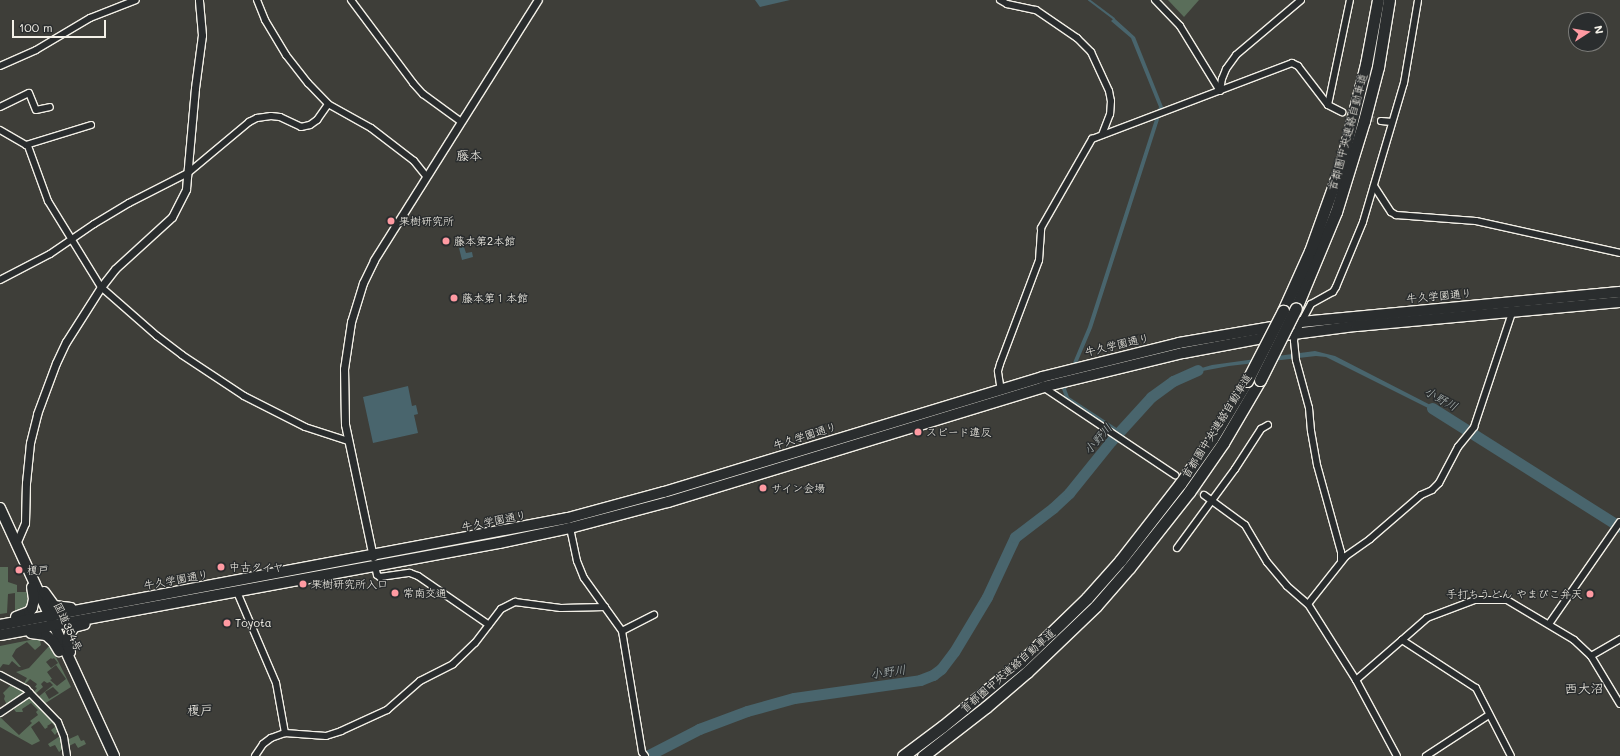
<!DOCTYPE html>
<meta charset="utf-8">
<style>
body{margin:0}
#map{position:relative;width:1620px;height:756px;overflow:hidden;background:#3e3e39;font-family:Mali,"Klee One",sans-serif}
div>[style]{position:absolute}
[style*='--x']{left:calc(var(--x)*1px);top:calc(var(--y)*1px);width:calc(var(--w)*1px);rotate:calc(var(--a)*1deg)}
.green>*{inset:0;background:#5a6e5a}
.water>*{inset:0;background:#49656d}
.stream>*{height:2px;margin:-1px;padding:0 1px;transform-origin:1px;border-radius:1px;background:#49656d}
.river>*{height:11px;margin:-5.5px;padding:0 5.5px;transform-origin:5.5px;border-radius:5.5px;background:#49656d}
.minor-tunnel>*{height:6px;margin-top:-3px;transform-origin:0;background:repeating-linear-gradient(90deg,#595953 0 6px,transparent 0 9px)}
.roads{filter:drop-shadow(1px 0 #f4f1e8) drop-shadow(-1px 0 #f4f1e8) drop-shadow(0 1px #f4f1e8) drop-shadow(0 -1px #f4f1e8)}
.minor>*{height:6px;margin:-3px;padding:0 3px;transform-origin:3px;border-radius:3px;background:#2a2d2e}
.tertiary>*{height:7px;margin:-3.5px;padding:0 3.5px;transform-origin:3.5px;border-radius:3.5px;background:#2a2d2e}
.trunk>*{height:10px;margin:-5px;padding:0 5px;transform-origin:5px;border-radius:5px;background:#2a2d2e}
.motorway>*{height:11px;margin:-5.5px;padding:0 5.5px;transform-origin:5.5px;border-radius:5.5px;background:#2a2d2e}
.bridges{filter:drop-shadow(1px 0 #f4f1e8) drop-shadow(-1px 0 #f4f1e8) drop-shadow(0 1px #f4f1e8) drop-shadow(0 -1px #f4f1e8)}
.motorway-bridge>*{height:11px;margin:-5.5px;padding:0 5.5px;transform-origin:5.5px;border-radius:5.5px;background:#2a2d2e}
.dots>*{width:11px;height:11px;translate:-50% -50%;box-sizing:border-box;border:2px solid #2a2d2e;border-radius:50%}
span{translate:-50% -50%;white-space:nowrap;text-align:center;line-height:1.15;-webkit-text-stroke:3px #2a2d2e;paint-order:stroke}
.street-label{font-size:11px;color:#f4f1e8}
.poi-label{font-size:11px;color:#f4f1e8}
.left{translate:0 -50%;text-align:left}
.right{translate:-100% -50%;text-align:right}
.water-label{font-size:12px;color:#b0b9b7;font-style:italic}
.quarter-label{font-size:13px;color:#f4f1e8}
.north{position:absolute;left:1568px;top:12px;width:40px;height:40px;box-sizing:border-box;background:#2a2d2e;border:1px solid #7b7b78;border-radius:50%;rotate:78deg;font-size:11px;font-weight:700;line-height:16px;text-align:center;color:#f4f1e8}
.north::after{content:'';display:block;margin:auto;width:14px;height:18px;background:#ff9aa2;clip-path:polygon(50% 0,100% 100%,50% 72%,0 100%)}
.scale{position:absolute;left:12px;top:20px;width:94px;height:18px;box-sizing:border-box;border:2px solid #f4f1e8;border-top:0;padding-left:5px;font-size:12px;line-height:14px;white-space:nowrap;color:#f4f1e8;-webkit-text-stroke:3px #2a2d2e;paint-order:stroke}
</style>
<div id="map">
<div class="green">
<i style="clip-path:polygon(1168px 0,1199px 0,1184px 17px)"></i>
<i style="clip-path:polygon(0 567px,8px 567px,8px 582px,17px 585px,17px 592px,27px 592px,28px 602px,26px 607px,15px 612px,15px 593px,8px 594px,7px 613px,0 614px)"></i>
<i style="clip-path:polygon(30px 640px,40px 640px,41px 645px,35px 650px,27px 642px,16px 649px,12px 656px,21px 667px,25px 667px,19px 667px,12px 661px,9px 665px,3px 664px,0 668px,0 646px)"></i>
<i style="clip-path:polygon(evenodd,50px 645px,71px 687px,44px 704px,37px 698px,53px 685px,50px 682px,47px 683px,44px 681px,41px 684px,43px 687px,34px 695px,23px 685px,27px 678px,16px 672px,29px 668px,50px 645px,51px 658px,52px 659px,54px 658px,58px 663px,51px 668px,46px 662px,51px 658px,50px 645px,56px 665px,66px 679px,57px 686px,50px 680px,52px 679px,47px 672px,56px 665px,50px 645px,30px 679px,37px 684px,35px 687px,37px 688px,34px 692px,25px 684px,30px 679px,50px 645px,53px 687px,59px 693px,49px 699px,45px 692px,53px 687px)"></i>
<i style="clip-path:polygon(11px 685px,24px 691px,24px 695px,7px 705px,4px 699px,5px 696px,3px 693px)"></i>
<i style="clip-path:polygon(29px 696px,55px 724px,58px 731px,55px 735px,51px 730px,55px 727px,52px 723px,47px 726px,48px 727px,45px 729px,39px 721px,31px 727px,40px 741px,32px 745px,0 727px,0 717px,19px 735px,32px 723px,30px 721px,38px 715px,36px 712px,38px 710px,31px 703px,22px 709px,23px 712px,16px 712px,13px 708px)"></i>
<i style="clip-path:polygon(78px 735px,81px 741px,84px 740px,86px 744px,78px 748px,75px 743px,67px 747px,67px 740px)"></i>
<i style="clip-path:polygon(60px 736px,61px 736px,63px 749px,59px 752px,55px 745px,50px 747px,48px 744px)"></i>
</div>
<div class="water">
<i style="clip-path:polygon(755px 0,790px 0,760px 7px)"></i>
<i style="clip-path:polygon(1114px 18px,1135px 37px,1163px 107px,1092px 328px,1066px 389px,1069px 397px,1118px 429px,1116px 433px,1066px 400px,1062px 389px,1088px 327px,1159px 107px,1131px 38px,1111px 21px)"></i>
<i style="clip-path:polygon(464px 247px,466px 253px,472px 252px,473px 257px,462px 260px,459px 248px)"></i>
<i style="clip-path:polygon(1315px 351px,1335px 356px,1446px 413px,1444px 416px,1326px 357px,1316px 356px,1229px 366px,1197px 372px,1186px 376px,1184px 373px,1212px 365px)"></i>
<i style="clip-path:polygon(408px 386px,412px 406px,416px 405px,418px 414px,414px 415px,418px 433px,373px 443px,363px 397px)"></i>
</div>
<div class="stream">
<i style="--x:1089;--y:0;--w:31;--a:37"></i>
<i style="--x:1117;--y:431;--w:2;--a:27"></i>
</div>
<div class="river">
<i style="--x:1432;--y:408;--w:222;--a:32.3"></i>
<i style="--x:647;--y:756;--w:59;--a:-27.4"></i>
<i style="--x:699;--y:729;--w:51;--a:-20.6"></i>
<i style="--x:747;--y:711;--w:49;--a:-15.5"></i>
<i style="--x:794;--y:698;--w:127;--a:-8.1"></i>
<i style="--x:920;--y:680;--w:14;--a:-21"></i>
<i style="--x:933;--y:675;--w:10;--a:-37"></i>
<i style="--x:941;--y:669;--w:21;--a:-53"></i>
<i style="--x:954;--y:652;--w:64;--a:-59"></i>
<i style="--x:987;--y:597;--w:66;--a:-65"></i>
<i style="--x:1015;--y:537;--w:48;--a:-37.3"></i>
<i style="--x:1053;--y:508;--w:22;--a:-43"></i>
<i style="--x:1069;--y:493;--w:67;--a:-51.1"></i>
<i style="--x:1111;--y:441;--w:59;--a:-47.7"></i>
<i style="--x:1151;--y:397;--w:27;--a:-36"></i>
<i style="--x:1173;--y:381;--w:27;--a:-24"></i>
</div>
<div class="minor-tunnel">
<i style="--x:1342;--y:112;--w:40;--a:13"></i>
<i style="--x:1175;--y:475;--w:35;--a:35"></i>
</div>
<div class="roads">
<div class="minor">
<i style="--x:257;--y:0;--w:22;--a:68"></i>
<i style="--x:265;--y:20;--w:41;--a:59"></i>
<i style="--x:286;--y:55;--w:36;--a:52"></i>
<i style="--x:308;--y:83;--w:29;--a:46"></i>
<i style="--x:328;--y:104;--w:49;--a:29.2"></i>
<i style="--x:371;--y:128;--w:54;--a:37.5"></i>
<i style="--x:414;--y:161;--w:19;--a:51"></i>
<i style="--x:351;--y:0;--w:104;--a:53.2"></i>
<i style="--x:413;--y:83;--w:15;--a:48"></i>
<i style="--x:423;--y:94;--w:46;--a:36.1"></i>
<i style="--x:1000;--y:0;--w:8;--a:30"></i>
<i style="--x:1007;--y:4;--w:30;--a:12"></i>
<i style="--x:1036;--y:10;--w:50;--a:34.3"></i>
<i style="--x:1077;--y:38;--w:20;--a:45"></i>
<i style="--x:1091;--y:52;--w:43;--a:65.2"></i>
<i style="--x:1109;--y:91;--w:10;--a:79"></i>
<i style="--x:1111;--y:101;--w:13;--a:94"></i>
<i style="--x:1110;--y:114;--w:22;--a:111"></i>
<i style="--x:1155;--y:0;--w:36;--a:46"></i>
<i style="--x:1180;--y:26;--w:76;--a:58.4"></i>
<i style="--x:0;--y:66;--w:39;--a:-24"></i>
<i style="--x:36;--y:50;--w:63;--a:-30.7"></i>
<i style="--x:90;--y:18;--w:49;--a:-21.4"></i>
<i style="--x:1220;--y:91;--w:12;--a:-81"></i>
<i style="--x:1222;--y:79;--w:11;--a:-68"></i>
<i style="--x:1226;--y:69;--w:17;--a:-54"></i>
<i style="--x:1236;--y:55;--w:85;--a:-40.2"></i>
<i style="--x:1328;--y:105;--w:107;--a:-78.2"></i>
<i style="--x:0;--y:107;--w:32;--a:-26"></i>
<i style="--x:29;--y:93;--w:18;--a:68"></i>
<i style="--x:36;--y:110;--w:14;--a:-12"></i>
<i style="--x:1381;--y:121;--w:11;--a:5"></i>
<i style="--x:0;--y:130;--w:32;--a:30"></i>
<i style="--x:28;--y:146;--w:59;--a:70"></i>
<i style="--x:48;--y:201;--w:101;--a:58.4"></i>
<i style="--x:101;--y:287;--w:74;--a:41.2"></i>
<i style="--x:157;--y:336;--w:31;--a:37"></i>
<i style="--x:182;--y:355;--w:74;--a:33.5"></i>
<i style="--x:244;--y:396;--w:68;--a:26.9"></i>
<i style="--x:305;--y:427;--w:45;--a:18"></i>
<i style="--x:26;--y:145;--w:68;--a:-17.1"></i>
<i style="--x:1374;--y:186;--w:31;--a:57"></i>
<i style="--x:1391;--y:212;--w:6;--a:31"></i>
<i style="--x:1396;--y:215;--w:80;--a:4.3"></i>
<i style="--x:1476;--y:221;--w:148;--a:12.5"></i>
<i style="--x:0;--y:280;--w:56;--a:-27.5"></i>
<i style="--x:50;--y:254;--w:53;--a:-34.3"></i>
<i style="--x:94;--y:224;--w:41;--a:-31"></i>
<i style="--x:129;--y:203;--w:66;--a:-27"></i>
<i style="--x:188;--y:173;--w:80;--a:-39.9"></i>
<i style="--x:249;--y:122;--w:9;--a:-27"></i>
<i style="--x:257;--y:118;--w:14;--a:-8"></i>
<i style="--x:271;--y:116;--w:9;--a:6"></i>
<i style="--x:280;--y:117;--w:23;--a:25"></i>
<i style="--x:301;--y:127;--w:9;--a:-13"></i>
<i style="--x:310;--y:125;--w:9;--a:-36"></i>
<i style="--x:317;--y:120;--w:19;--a:-55"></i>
<i style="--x:1043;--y:387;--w:159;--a:33.7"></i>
<i style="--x:1001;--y:391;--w:20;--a:-99"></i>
<i style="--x:998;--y:371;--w:7;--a:-74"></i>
<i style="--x:1000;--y:364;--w:111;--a:-69.4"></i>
<i style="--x:1039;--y:260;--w:32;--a:-86"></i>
<i style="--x:1041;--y:228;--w:103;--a:-60.2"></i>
<i style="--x:1092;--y:139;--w:214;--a:-20.8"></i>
<i style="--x:1292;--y:63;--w:7;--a:27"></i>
<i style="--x:1298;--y:66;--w:49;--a:52.4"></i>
<i style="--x:1328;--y:105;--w:16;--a:27"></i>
<i style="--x:1204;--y:495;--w:51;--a:36.2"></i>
<i style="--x:1245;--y:525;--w:43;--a:59.3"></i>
<i style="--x:1267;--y:562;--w:31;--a:50"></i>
<i style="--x:1287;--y:586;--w:28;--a:41"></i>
<i style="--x:1308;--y:604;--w:90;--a:57.7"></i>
<i style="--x:1356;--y:680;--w:86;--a:61.7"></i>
<i style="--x:570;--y:528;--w:34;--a:78"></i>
<i style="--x:577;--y:561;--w:18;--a:68"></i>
<i style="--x:584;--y:578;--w:65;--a:54.4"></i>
<i style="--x:622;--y:631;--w:123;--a:80.6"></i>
<i style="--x:642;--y:752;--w:5;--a:53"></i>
<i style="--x:1177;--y:548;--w:98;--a:-53.7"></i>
<i style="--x:1235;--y:469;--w:48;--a:-57"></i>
<i style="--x:1261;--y:429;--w:8;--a:-30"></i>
<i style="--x:1341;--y:560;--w:8;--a:-90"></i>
<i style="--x:1341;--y:552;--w:90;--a:-105.4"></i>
<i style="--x:1317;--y:465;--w:35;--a:-100"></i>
<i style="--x:1311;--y:431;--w:23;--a:-95"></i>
<i style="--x:1309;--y:408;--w:50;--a:-105.2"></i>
<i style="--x:1296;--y:360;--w:19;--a:-96"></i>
<i style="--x:1294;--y:341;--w:7;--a:-82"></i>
<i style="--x:1295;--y:334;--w:34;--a:-62"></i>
<i style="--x:1311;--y:304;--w:25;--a:-29"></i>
<i style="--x:1333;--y:292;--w:6;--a:-59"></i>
<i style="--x:1336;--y:287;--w:70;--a:-67.4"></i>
<i style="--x:1363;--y:222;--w:145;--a:-73.6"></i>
<i style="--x:1404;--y:83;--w:84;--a:-80.4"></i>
<i style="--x:375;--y:566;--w:9;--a:77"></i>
<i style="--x:377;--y:575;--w:4;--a:34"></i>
<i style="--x:380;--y:577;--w:30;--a:-8"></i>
<i style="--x:410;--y:573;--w:9;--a:21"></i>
<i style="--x:418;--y:576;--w:86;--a:34.6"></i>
<i style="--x:237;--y:592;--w:99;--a:66.8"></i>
<i style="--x:276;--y:683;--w:51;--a:79.8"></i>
<i style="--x:1308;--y:604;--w:61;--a:-51.6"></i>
<i style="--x:1346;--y:556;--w:29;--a:-35"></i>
<i style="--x:1370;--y:539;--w:67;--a:-40.8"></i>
<i style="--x:1421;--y:495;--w:12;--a:-24"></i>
<i style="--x:1432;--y:490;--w:10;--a:-45"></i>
<i style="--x:1439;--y:483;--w:41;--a:-62.2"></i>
<i style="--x:1458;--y:447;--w:26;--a:-51"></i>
<i style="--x:1474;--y:427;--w:123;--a:-71.6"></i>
<i style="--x:1549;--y:624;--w:124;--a:-55.2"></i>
<i style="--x:622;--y:631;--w:36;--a:-27"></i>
<i style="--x:1402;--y:640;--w:33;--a:-41"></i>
<i style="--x:1427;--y:618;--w:51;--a:-20.6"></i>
<i style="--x:1475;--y:600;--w:32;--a:0"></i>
<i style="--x:1507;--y:600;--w:78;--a:30.8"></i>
<i style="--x:1574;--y:640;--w:23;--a:43"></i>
<i style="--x:1591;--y:656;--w:56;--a:58.9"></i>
<i style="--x:1591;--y:656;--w:34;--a:-30"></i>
<i style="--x:0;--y:675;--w:30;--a:28"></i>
<i style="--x:26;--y:689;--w:46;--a:45.9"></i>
<i style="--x:58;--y:722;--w:16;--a:68"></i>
<i style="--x:64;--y:737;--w:19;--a:81"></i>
<i style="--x:1356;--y:680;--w:61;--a:-41"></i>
<i style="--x:1402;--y:640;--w:88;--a:33"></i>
<i style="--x:1476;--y:688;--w:76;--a:62.8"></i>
<i style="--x:0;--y:713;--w:36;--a:-34"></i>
<i style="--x:255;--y:756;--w:14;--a:-56"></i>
<i style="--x:263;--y:744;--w:10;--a:-37"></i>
<i style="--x:271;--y:738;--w:15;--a:-20"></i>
<i style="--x:285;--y:733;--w:41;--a:4.2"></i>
<i style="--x:326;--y:736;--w:16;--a:-18"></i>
<i style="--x:341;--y:731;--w:51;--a:-24.5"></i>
<i style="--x:387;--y:710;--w:44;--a:-41.3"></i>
<i style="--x:420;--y:681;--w:37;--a:-27"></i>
<i style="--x:453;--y:664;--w:30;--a:-44"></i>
<i style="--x:475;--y:643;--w:43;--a:-52.6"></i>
<i style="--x:501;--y:609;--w:16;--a:-27"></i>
<i style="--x:515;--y:602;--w:46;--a:7.4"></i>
<i style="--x:561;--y:608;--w:44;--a:-1.3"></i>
<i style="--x:1426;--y:756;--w:75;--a:-33.1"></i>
</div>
<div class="tertiary">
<i style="--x:16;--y:544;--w:23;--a:-67"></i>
<i style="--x:25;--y:523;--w:40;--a:-88.6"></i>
<i style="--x:26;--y:483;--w:40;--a:-84.3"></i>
<i style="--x:30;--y:443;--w:30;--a:-76"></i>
<i style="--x:37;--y:414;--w:54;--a:-69.6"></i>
<i style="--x:56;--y:363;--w:23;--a:-65"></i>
<i style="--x:66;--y:342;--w:65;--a:-57.5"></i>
<i style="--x:101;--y:287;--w:23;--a:-52"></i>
<i style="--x:115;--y:269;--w:77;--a:-42.4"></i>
<i style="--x:172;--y:217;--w:31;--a:-63"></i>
<i style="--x:186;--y:189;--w:101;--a:-84.9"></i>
<i style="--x:195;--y:88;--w:53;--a:-82.5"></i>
<i style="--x:202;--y:35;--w:35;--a:-95"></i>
<i style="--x:373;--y:557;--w:136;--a:-101.9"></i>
<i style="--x:345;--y:424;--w:55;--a:-91"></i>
<i style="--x:344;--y:369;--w:48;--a:-81.5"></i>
<i style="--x:351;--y:322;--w:41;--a:-72.9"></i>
<i style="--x:363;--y:283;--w:25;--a:-64"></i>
<i style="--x:374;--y:260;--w:307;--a:-57.8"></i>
</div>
<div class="trunk">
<i style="--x:0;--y:508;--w:273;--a:65.3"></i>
<i style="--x:44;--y:592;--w:17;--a:54"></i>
<i style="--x:54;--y:606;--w:17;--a:7"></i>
<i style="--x:16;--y:617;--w:14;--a:-21"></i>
<i style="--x:29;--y:612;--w:5;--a:-53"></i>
<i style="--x:32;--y:608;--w:9;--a:-77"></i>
<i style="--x:34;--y:599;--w:12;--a:-99"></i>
<i style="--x:0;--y:625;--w:578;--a:-10.67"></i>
<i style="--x:568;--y:518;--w:99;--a:-15.2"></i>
<i style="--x:664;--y:492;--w:395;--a:-16.9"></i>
<i style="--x:1042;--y:377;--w:141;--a:-13.9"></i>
<i style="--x:1179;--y:343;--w:124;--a:-9.8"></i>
<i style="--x:1301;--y:322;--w:320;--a:-5.4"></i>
<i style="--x:31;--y:633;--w:15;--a:8"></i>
<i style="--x:46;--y:635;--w:9;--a:41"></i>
<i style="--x:53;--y:641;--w:12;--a:59"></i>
<i style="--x:0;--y:635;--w:507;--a:-10.45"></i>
<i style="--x:499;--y:543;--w:73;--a:-11.9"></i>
<i style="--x:570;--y:528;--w:101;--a:-14.9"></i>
<i style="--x:668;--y:502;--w:392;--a:-17"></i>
<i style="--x:1043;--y:387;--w:144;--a:-13.7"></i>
<i style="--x:1183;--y:353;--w:81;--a:-10.6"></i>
<i style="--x:1263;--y:338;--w:94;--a:-7.4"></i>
<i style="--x:1356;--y:326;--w:265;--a:-5.2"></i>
<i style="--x:70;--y:652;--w:10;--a:-107"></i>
<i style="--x:67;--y:642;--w:9;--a:-72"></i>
<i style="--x:70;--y:633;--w:7;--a:-56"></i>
<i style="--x:74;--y:627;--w:11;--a:-15"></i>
</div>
<div class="motorway">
<i style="--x:1296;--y:308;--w:104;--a:-67.4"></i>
<i style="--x:1336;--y:212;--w:95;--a:-72.9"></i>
<i style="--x:1364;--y:121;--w:56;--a:-75.5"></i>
<i style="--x:1378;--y:67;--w:68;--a:-80.7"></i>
<i style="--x:1283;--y:311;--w:66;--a:-65.8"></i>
<i style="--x:1310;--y:251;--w:91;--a:-70.2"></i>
<i style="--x:1341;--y:165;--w:104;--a:-76.1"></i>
<i style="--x:1366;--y:64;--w:65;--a:-79.4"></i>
<i style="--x:903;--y:756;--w:50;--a:-36.9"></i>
<i style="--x:943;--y:726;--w:101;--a:-39.4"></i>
<i style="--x:1021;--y:662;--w:92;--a:-44.1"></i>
<i style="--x:1087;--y:598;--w:50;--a:-48.3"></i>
<i style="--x:1120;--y:561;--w:98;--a:-52.1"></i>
<i style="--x:1180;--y:484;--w:55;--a:-54.6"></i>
<i style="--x:1212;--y:439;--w:68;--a:-58.9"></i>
<i style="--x:923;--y:756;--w:80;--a:-37.9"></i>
<i style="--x:986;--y:707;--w:54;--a:-40.5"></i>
<i style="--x:1027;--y:672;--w:95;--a:-43.7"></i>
<i style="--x:1096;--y:606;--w:50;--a:-49"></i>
<i style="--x:1129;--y:568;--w:97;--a:-51.7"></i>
<i style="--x:1189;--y:492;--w:60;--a:-55.2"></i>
<i style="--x:1223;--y:443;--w:73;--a:-59.6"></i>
</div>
</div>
<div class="bridges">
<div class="motorway-bridge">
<i style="--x:1260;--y:380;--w:80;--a:-63.4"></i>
<i style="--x:1247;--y:381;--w:79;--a:-62.8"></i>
</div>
</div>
<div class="dots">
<i style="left:391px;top:221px;background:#ff9aa2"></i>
<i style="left:446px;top:241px;background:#ff9aa2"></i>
<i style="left:454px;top:298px;background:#ff9aa2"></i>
<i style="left:918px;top:432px;background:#ff9aa2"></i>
<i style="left:763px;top:488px;background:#ff9aa2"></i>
<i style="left:221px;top:567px;background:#ff9aa2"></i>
<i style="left:19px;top:570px;background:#ff9aa2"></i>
<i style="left:303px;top:584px;background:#ff9aa2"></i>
<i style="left:395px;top:593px;background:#ff9aa2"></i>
<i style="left:1590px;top:594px;background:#ff9aa2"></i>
<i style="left:227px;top:623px;background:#ff9aa2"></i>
</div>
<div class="street-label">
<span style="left:1348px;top:132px;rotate:-75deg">首都圏中央連絡自動車道</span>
<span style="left:1439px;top:296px;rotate:-5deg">牛久学園通り</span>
<span style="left:1117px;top:345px;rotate:-13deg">牛久学園通り</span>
<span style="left:1217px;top:426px;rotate:-58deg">首都圏中央連絡自動車道</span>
<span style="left:805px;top:436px;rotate:-17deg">牛久学園通り</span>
<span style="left:494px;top:521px;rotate:-11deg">牛久学園通り</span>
<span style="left:176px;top:580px;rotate:-10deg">牛久学園通り</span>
<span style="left:68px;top:627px;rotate:65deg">国道354号</span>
<span style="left:1008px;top:671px;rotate:-41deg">首都圏中央連絡自動車道</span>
</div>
<div class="poi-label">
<span class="left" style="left:399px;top:221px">果樹研究所</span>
<span class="left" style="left:454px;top:241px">藤本第2本館</span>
<span class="left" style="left:462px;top:298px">藤本第１本館</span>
<span class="left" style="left:926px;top:432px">スピード違反</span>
<span class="left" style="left:771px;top:488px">サイン会場</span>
<span class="left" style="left:229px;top:567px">中古タイヤ</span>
<span class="left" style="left:27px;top:570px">榎戸</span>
<span class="left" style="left:311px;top:584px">果樹研究所入口</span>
<span class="left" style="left:403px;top:593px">常南交通</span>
<span class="right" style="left:1582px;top:594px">手打ちうどん やまびこ弁天</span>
<span class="left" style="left:235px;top:623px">Toyota</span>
</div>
<div class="water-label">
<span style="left:1441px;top:399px;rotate:29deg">小野川</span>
<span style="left:1098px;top:439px;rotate:-49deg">小野川</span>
<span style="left:888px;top:672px;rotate:-8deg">小野川</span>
</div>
<div class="quarter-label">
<span style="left:469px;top:155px">藤本</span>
<span style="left:1584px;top:688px">西大沼</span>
<span style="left:200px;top:710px">榎戸</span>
</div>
<div class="north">N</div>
<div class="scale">100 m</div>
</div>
